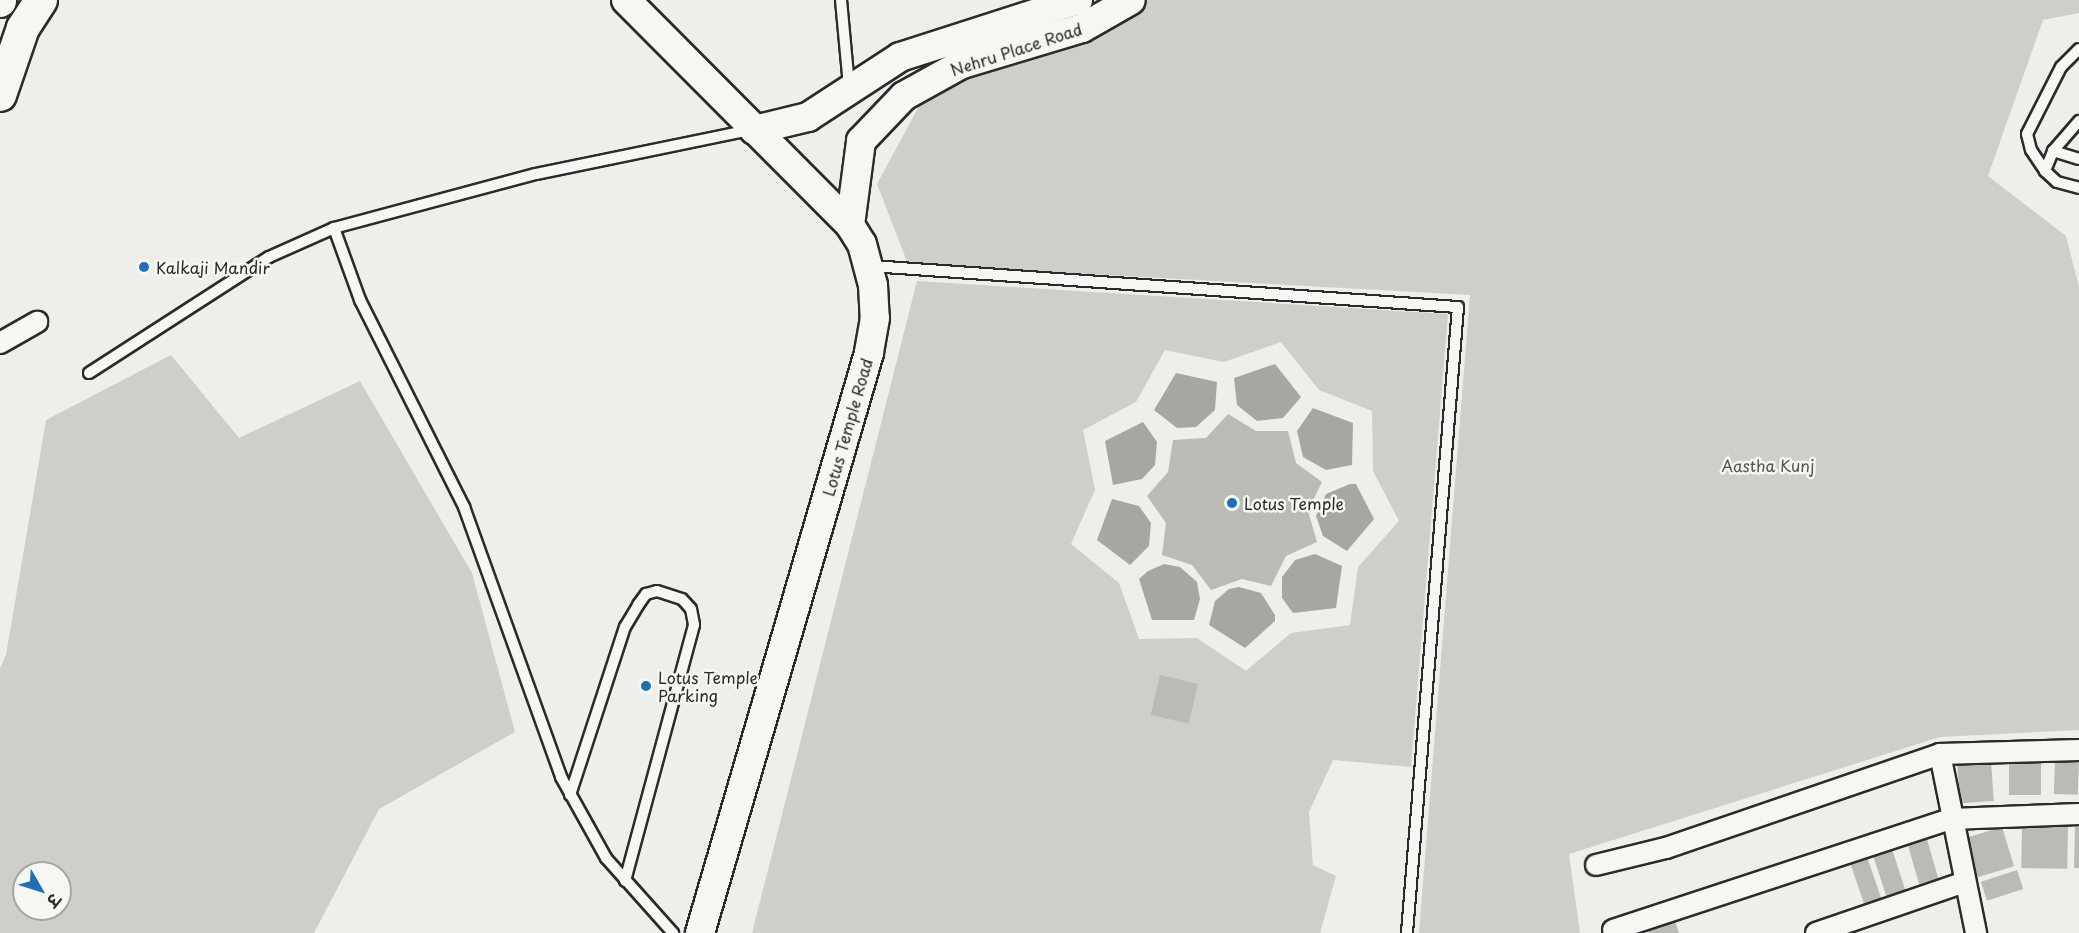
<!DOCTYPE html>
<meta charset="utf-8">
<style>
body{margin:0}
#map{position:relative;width:2079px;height:933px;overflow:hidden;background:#eeeeea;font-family:"Playpen Sans","Playpen Sans Deva",sans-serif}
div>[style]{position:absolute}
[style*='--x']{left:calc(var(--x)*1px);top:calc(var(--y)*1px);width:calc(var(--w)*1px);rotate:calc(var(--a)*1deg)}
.green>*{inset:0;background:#cececa}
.water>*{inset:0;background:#a6a6a3}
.building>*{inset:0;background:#babab7;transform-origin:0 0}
.roads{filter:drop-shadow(2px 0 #2b2b2b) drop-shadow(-2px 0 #2b2b2b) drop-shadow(0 2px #2b2b2b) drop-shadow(0 -2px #2b2b2b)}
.lane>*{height:10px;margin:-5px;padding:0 5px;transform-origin:5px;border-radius:5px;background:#f6f6f2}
.street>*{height:20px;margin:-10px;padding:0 10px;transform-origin:10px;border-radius:10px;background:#f6f6f2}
.secondary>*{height:28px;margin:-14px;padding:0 14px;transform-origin:14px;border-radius:14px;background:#f6f6f2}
.primary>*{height:32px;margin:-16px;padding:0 16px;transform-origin:16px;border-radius:16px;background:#f6f6f2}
.dots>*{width:16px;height:16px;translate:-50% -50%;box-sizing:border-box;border:3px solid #f6f6f2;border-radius:50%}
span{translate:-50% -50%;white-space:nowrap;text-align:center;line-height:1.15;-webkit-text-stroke:5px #f6f6f2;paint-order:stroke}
.street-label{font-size:16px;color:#2b2b2b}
.poi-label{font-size:16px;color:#2b2b2b}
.left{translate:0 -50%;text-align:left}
.park-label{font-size:16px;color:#545453}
.north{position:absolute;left:12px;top:861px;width:60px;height:60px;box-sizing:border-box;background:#f6f6f2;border:2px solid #a5a5a2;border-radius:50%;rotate:129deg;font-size:16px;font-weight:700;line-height:24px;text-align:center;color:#2b2b2b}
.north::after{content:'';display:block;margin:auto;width:21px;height:27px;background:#1f6fb2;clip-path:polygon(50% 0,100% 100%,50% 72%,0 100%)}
</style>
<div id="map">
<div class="green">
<i style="clip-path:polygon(1111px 0,2079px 0,2079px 13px,2043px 20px,1988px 176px,2066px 236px,2079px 287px,2079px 730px,1940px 737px,1569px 854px,1580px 933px,1419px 933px,1470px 295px,908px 264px,877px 184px,925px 95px)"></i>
<i style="clip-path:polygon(evenodd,917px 281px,1448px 314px,1411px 767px,1333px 760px,1309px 812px,1313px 865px,1336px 876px,1320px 933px,752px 933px,917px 281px,1281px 342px,1319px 390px,1372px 411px,1373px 471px,1399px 521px,1358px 567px,1350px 625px,1291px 633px,1246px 671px,1197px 638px,1139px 639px,1119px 583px,1071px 544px,1095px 490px,1083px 430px,1136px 402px,1165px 350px,1224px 362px,1281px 342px)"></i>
<i style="clip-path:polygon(evenodd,171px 355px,239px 438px,360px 381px,472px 573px,515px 732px,379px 809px,314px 933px,0 933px,0 668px,6px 655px,46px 420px,171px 355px,24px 873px,60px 873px,60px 909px,24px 909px,24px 873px)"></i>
</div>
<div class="water">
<i style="clip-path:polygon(1275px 364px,1301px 397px,1283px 418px,1257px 421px,1237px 405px,1234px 378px)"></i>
<i style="clip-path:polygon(1176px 373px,1217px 382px,1215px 410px,1196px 427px,1177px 428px,1154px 410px)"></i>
<i style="clip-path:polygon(1313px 408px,1353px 423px,1352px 465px,1326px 470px,1303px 457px,1297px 431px)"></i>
<i style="clip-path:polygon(1143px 422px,1157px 442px,1155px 465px,1142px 479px,1113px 485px,1105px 441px)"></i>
<i style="clip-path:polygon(1350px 484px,1356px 484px,1374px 519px,1347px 551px,1323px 536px,1316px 516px,1326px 494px)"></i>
<i style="clip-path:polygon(1112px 499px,1139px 506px,1151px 523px,1149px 546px,1130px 565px,1097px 540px)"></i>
<i style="clip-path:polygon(1315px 554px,1342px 566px,1336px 608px,1293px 613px,1282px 598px,1282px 577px,1295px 560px)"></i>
<i style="clip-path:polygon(1164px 564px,1180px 567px,1197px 582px,1200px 599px,1194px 620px,1152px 620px,1139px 579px,1148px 571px)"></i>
<i style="clip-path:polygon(1239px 587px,1261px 593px,1275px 615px,1275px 621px,1245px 648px,1209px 625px,1215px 601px,1229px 589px)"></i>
</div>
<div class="building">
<i style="clip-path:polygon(1228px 414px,1256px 431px,1288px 431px,1296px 463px,1322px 482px,1308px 511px,1317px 542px,1286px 556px,1271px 586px,1242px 579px,1211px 590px,1192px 565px,1162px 555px,1166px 523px,1147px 496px,1168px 472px,1173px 440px,1206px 438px)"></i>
<i style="left:1160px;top:675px;width:39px;height:41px;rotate:13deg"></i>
<i style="left:2009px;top:757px;width:32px;height:38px"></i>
<i style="left:2055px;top:760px;width:24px;height:34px;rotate:2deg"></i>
<i style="left:1991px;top:761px;width:40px;height:34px;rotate:86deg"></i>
<i style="left:2022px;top:826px;width:46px;height:42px;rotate:1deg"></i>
<i style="clip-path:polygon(2075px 826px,2079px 826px,2079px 868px,2074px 868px)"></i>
<i style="left:2002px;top:827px;width:41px;height:38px;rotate:73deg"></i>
<i style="left:1927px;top:839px;width:41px;height:20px;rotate:74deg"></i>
<i style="left:1891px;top:846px;width:48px;height:20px;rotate:72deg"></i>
<i style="left:1867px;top:857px;width:46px;height:18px;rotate:71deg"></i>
<i style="left:2017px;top:870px;width:20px;height:38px;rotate:72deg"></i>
<i style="clip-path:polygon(1675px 921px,1679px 933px,1649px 933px,1648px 930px)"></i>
</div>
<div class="roads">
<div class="lane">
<i style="--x:841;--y:0;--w:86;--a:84.7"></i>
<i style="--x:2079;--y:49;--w:25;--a:135"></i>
<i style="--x:2061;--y:67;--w:75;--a:116.9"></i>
<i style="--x:2027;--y:134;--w:16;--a:76"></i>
<i style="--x:2031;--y:150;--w:25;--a:56"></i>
<i style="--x:2045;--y:171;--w:16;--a:43"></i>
<i style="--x:2057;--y:182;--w:23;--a:15"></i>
<i style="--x:2053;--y:151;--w:27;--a:17"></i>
<i style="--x:2045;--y:171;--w:22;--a:-68"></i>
<i style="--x:2053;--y:151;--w:40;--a:-49"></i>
<i style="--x:334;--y:228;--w:77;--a:70.1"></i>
<i style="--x:360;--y:300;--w:232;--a:63.3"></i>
<i style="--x:464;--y:507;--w:287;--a:70.2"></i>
<i style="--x:561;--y:777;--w:93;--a:60.9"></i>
<i style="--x:606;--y:858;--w:101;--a:48.2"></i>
<i style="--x:871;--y:266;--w:588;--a:4"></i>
<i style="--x:1458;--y:307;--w:628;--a:94.66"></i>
<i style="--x:89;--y:373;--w:214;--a:-32.8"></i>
<i style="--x:269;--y:257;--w:71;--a:-24"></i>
<i style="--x:334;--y:228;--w:209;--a:-15"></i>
<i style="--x:536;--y:174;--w:219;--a:-11.6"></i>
<i style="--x:570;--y:795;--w:177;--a:-71.9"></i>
<i style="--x:625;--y:627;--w:26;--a:-59"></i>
<i style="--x:638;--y:605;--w:14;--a:-54"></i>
<i style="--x:646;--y:594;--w:11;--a:-15"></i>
<i style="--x:657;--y:591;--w:26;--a:18"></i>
<i style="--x:682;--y:599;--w:13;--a:48"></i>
<i style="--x:691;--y:609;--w:16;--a:79"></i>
<i style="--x:694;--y:625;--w:265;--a:105.1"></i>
</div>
<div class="street">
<i style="--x:0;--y:343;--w:43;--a:-29.6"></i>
<i style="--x:1940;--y:754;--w:183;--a:78.6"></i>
<i style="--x:1596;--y:865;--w:72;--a:-13.7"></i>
<i style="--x:1666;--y:848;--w:290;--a:-18.9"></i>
<i style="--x:1940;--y:754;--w:139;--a:-1.6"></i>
<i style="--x:1613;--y:930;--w:356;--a:-18.2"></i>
<i style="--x:1951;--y:819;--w:128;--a:-2.2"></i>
<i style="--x:1816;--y:933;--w:157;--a:-18.9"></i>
</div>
<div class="secondary">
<i style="--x:626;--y:0;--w:317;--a:45.1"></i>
<i style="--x:850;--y:225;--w:22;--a:58"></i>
<i style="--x:862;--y:244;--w:42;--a:75"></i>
<i style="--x:873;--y:285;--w:33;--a:87"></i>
<i style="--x:875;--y:318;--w:36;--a:100"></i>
<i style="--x:869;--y:353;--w:604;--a:106.25"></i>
<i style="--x:754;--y:130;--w:56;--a:-13.5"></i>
<i style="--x:808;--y:117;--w:110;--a:-33.1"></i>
<i style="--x:900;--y:57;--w:187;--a:-17.8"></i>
<i style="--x:850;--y:225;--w:85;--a:-82.5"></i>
<i style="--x:861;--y:141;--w:62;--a:-46.3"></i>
<i style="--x:904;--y:96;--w:66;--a:-28.9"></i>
<i style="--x:962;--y:64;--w:125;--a:-16.7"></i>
<i style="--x:1082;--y:28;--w:56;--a:-29.7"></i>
</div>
<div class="primary">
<i style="--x:0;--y:1;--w:1;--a:-90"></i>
<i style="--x:0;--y:95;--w:71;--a:-71.1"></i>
<i style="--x:23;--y:28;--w:33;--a:-57"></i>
</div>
</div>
<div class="dots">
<i style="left:144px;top:267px;background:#1f6fb2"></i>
<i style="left:1232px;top:503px;background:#1f6fb2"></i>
<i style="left:646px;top:686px;background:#1f6fb2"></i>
</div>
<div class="street-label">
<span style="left:1016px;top:49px;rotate:-18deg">Nehru Place Road</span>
<span style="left:847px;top:427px;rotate:-74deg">Lotus Temple Road</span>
</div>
<div class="poi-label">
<span class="left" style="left:156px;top:267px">Kalkaji Mandir</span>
<span class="left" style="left:1244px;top:503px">Lotus Temple</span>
<span class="left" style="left:658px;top:686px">Lotus Temple<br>Parking</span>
</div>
<div class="park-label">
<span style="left:1768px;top:465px">Aastha Kunj</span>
</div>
<div class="north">उ</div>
</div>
